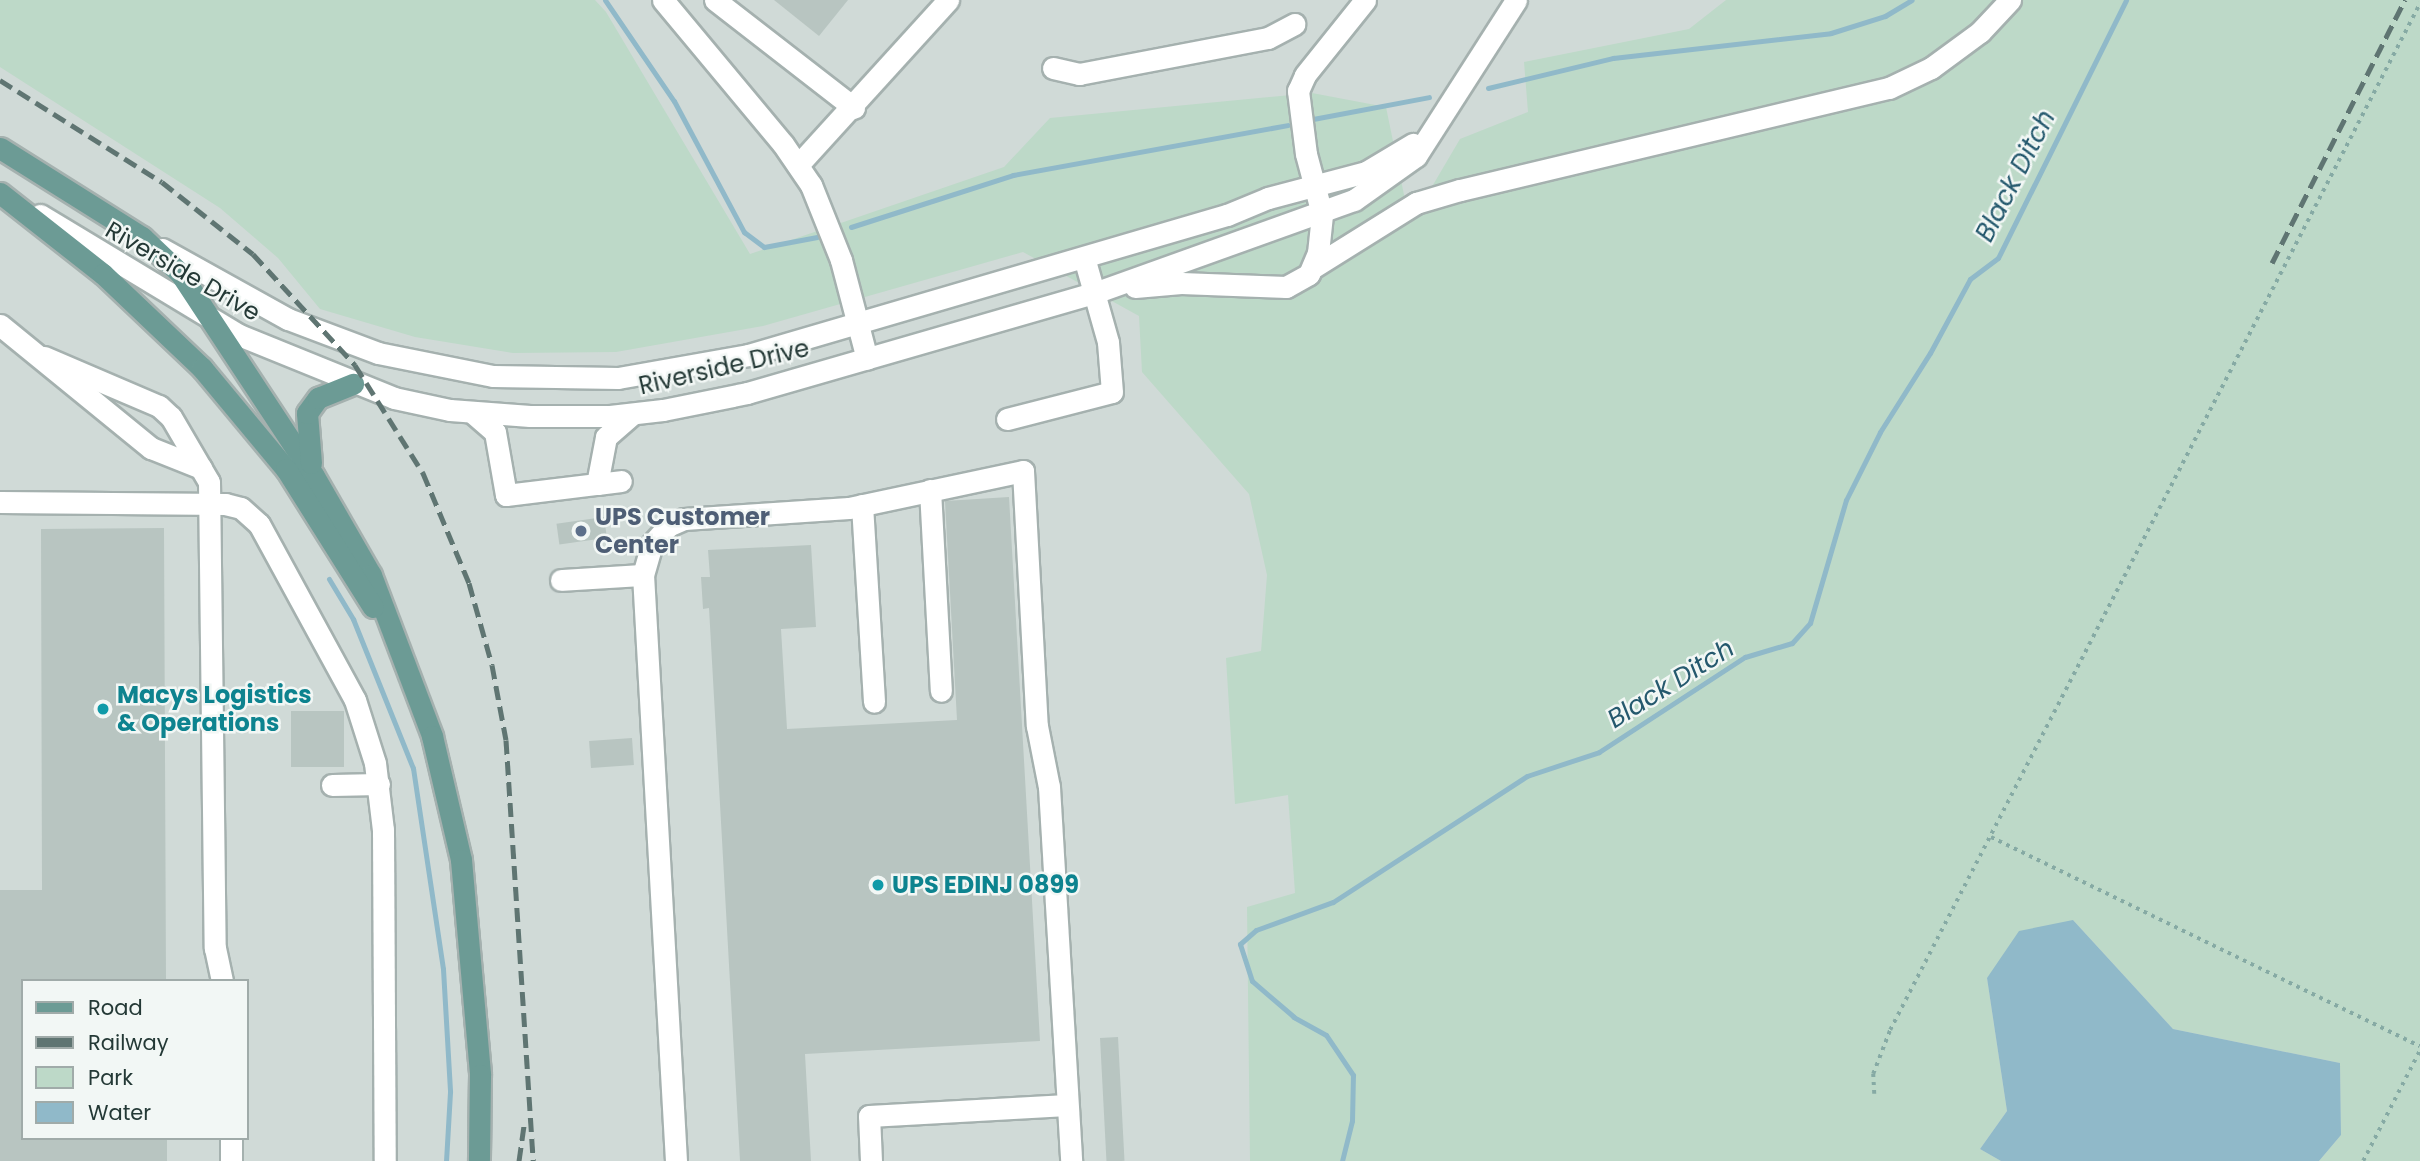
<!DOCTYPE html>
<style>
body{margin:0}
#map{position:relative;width:2420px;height:1161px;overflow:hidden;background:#e2eae8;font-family:Poppins,sans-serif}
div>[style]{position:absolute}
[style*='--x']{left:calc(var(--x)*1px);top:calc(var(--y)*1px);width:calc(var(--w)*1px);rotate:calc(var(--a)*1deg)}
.built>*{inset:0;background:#d0dad7}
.green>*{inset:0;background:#bdd9c8}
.water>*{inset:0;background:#90b9c9}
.stream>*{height:5px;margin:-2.5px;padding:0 2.5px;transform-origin:2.5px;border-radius:2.5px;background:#90b9c9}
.building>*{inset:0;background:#b8c5c1;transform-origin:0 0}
.path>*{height:3.5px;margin-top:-1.75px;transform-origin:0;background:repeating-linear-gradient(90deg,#86aaa4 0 3.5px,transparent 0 8.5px)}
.roads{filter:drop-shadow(2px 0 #a5b1af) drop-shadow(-2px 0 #a5b1af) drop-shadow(0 2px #a5b1af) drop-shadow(0 -2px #a5b1af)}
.minor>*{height:21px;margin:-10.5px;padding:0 10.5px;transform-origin:10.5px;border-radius:10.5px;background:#fff}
.major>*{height:21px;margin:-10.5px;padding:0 10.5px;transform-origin:10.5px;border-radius:10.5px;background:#6c9b95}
.rail>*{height:5px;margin-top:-2.5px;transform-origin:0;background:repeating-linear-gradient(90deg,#5f7572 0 14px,transparent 0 21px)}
.dots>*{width:19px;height:19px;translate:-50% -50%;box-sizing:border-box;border:4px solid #f2f7f5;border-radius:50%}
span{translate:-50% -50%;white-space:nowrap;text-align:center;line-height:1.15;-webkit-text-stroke:5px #f2f7f5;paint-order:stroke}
.street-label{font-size:24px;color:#243936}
.service-label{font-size:24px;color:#4e5e75;font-weight:700}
.left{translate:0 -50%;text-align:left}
.culture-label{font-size:24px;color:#0d838f;font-weight:700}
.water-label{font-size:26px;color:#25596e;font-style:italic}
.legend{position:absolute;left:21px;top:979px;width:228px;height:161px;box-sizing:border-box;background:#f2f7f5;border:2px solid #a0aba9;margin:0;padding:9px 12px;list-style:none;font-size:21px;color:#243936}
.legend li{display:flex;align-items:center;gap:14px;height:35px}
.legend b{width:35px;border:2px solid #a0aba9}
</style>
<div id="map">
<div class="built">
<i style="clip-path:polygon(evenodd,0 0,2420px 0,2420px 1161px,0 1161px,0 0,23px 981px,247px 981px,247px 1138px,23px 1138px,23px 981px)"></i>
</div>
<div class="green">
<i style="clip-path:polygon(0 0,595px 0,606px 12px,750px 254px,1004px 167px,1050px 118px,1312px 93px,1386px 107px,1410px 224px,1460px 139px,1528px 112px,1524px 62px,1689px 29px,1726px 0,2420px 0,2420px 1161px,2319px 1161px,2341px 1135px,2340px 1063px,2173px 1029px,2073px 920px,1987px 978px,2007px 1111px,1980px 1149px,2001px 1161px,1250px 1161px,1247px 907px,1295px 893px,1288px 795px,1235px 804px,1226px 658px,1261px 651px,1267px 575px,1249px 494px,1142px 372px,1139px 316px,1023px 252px,763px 326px,616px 352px,513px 353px,415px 337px,320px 309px,278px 258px,220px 208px,0 67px)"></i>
</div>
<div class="water">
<i style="clip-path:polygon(2073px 920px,2173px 1029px,2340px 1063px,2341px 1135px,2319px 1161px,2001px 1161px,1980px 1149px,2007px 1111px,1987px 978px,2019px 931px)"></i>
</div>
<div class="stream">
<i style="--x:605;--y:0;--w:122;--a:55.7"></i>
<i style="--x:674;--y:101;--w:149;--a:61.9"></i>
<i style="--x:744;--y:232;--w:25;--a:37"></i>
<i style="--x:764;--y:247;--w:54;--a:-10.7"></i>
<i style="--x:1488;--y:88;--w:129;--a:-13.5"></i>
<i style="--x:1613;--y:58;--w:219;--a:-6.5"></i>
<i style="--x:1831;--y:33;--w:57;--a:-17.5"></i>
<i style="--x:1885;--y:16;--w:31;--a:-31"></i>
<i style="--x:1313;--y:119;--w:118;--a:-10.7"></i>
<i style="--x:851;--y:227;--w:170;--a:-17.8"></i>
<i style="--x:1013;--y:175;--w:279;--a:-10.3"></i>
<i style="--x:329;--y:579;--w:47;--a:59"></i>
<i style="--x:353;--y:619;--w:161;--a:68.1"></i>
<i style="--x:413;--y:768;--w:203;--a:81.5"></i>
<i style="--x:443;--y:969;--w:123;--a:86.7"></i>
<i style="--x:450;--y:1092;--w:69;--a:93.3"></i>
<i style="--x:1342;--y:1161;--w:41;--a:-76"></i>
<i style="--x:1352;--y:1121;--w:46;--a:-88.8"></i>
<i style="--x:1353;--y:1075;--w:48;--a:-124"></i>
<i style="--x:1326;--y:1035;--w:37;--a:-151"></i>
<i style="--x:1294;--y:1017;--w:55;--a:-139.4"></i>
<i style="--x:1252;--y:981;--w:39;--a:-108"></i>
<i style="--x:1240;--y:944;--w:21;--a:-41"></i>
<i style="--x:1256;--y:930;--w:82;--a:-20"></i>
<i style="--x:1333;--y:902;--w:231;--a:-33"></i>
<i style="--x:1527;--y:776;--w:76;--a:-18.4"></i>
<i style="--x:1599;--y:752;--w:174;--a:-33.1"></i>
<i style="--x:1745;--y:657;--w:49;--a:-16.6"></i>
<i style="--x:1792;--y:643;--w:27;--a:-48"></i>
<i style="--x:1810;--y:623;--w:128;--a:-73.7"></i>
<i style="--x:1846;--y:500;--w:76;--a:-63.4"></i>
<i style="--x:1880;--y:432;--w:93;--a:-57.7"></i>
<i style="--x:1930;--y:353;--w:84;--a:-61.6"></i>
<i style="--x:1970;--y:279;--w:35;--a:-37"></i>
<i style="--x:1998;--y:258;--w:288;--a:-63.6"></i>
</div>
<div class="building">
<i style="clip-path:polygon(774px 0,848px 0,819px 36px)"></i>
<i style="clip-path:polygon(1009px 497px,1040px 1041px,805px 1054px,811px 1161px,740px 1161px,709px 608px,703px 609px,701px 577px,710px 577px,708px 550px,811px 545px,816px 627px,781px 629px,787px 729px,957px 720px,945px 501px)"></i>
<i style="left:604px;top:517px;width:21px;height:48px;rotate:82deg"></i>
<i style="clip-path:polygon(164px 528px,166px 981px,23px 981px,23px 1138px,167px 1138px,167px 1161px,0 1161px,0 890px,42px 890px,41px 529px)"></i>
<i style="left:291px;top:711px;width:53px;height:56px"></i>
<i style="left:632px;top:738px;width:27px;height:43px;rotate:86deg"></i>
<i style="left:1118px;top:1037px;width:124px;height:18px;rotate:87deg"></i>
</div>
<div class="path">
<i style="--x:1991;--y:837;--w:477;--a:26"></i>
<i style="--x:1874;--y:1094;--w:20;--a:-93"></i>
<i style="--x:1873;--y:1074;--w:47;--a:-68.9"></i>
<i style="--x:1890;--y:1030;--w:1156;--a:-62.7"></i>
<i style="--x:2363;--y:1161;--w:125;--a:-62.8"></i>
</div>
<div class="roads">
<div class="minor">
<i style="--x:663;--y:0;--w:187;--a:50.2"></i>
<i style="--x:783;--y:144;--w:50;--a:55.7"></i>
<i style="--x:811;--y:185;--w:81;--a:68.2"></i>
<i style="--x:841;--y:260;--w:102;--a:75.3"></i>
<i style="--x:715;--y:0;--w:176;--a:37.8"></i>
<i style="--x:1053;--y:68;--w:27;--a:13"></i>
<i style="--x:1079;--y:74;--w:192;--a:-10.8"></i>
<i style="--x:1268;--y:38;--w:30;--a:-28"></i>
<i style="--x:798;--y:165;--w:223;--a:-47.7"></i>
<i style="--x:40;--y:215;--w:232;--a:31.1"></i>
<i style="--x:239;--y:335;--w:167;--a:22.1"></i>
<i style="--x:394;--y:398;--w:57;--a:12.1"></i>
<i style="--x:450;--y:410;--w:80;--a:4.3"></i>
<i style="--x:530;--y:416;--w:80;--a:0"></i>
<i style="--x:610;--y:416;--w:53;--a:-6.5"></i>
<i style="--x:663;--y:410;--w:86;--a:-11.4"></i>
<i style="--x:747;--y:393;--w:361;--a:-16.1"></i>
<i style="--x:1094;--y:293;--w:276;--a:-19.7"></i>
<i style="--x:1354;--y:200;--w:76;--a:-35.4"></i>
<i style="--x:1416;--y:156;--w:185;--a:-57.3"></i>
<i style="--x:162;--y:249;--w:144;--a:29.1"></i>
<i style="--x:288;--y:319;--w:96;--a:20.7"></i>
<i style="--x:378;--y:353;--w:117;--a:11.3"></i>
<i style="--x:493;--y:376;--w:125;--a:0.9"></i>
<i style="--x:618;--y:378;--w:132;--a:-10"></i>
<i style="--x:748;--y:355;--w:499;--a:-16.3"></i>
<i style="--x:1227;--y:215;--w:44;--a:-22.5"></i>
<i style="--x:1268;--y:198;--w:101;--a:-14.9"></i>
<i style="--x:1366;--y:172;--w:55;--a:-30.8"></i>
<i style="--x:1312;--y:268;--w:123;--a:-32"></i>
<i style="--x:1416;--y:203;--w:46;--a:-16.5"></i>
<i style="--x:1460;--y:190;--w:441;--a:-13.4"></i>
<i style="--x:1889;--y:88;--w:47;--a:-25.5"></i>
<i style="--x:1931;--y:68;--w:61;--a:-36.3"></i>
<i style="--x:1980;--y:32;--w:44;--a:-46.8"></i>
<i style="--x:1135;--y:287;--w:46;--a:-5"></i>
<i style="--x:1181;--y:283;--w:105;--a:2.2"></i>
<i style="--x:1286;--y:287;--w:26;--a:-29"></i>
<i style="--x:1309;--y:274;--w:23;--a:-67"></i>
<i style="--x:1318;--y:253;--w:39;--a:-84"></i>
<i style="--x:1322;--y:214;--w:62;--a:-104.9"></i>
<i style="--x:1306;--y:154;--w:64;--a:-97.2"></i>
<i style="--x:1298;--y:91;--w:17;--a:-66"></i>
<i style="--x:1305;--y:75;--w:96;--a:-51.3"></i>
<i style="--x:0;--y:325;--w:195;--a:39.2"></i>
<i style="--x:151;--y:448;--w:54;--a:21.8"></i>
<i style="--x:44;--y:357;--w:125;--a:23.1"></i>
<i style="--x:159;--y:406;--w:16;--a:43"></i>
<i style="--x:171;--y:417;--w:75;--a:59.7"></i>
<i style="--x:209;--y:482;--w:466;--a:89.3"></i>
<i style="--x:215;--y:948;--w:34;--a:78"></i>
<i style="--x:473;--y:413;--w:29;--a:41"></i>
<i style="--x:495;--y:432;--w:64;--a:80.1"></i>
<i style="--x:506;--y:495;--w:92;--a:-6.9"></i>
<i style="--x:597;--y:484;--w:48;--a:-79.2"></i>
<i style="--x:606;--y:437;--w:35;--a:-41"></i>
<i style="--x:1007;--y:419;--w:108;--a:-14.4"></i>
<i style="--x:1112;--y:392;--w:50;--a:-94.6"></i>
<i style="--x:1108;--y:342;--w:88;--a:-105.8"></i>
<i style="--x:597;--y:484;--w:24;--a:-7"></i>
<i style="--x:930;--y:490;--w:201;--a:86.9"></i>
<i style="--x:0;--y:502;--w:225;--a:0.5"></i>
<i style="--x:225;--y:504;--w:16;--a:14"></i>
<i style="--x:241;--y:508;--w:24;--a:42"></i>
<i style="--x:259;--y:524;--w:200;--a:61.4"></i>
<i style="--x:355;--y:700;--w:66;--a:72.4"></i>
<i style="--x:375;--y:763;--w:67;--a:83.2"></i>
<i style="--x:383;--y:830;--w:331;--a:89.7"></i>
<i style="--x:862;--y:505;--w:197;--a:86.5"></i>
<i style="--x:561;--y:580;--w:82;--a:-3.5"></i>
<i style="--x:332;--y:785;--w:47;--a:-1.2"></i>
<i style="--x:231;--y:1138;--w:23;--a:90"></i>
<i style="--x:676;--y:1161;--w:587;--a:-93.22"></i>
<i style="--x:643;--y:575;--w:32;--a:-74"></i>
<i style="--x:652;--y:544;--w:24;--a:-48"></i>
<i style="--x:668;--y:526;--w:17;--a:-24"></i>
<i style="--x:684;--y:519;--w:165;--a:-3.8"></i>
<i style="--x:849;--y:508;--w:178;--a:-12"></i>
<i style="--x:1023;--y:471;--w:255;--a:86.9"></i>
<i style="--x:1037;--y:726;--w:62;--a:78.9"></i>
<i style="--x:1049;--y:787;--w:375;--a:86.6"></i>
<i style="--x:871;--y:1161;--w:45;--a:-92.5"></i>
<i style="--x:869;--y:1116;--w:198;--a:-3.2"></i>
</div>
<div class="major">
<i style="--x:0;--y:148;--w:168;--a:32.1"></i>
<i style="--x:142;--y:237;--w:52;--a:43.5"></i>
<i style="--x:180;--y:273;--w:243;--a:56.6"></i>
<i style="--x:314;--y:476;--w:114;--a:60.1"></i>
<i style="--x:371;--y:575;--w:172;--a:69.2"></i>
<i style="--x:432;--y:736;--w:127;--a:76.8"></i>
<i style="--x:461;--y:860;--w:216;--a:84.9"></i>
<i style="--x:480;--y:1075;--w:86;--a:90.7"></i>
<i style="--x:0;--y:193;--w:131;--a:38.2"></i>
<i style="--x:103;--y:274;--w:137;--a:43.5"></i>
<i style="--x:202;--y:368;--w:131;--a:50.3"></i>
<i style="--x:286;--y:469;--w:163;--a:57.8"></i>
<i style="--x:311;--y:463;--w:50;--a:-94.6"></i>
<i style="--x:307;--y:413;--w:19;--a:-54"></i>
<i style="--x:318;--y:398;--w:38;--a:-22"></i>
</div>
</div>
<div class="rail">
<i style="--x:0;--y:80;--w:191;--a:32.2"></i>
<i style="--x:162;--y:182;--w:116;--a:38.4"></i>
<i style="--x:253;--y:254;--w:151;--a:47.4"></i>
<i style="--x:355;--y:365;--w:128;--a:57.8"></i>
<i style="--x:423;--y:473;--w:119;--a:67.3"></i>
<i style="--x:469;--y:583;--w:85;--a:74.3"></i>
<i style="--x:492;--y:665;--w:76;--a:79.4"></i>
<i style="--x:506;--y:740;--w:422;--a:86.3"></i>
<i style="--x:2272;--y:263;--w:295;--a:-63.2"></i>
<i style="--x:519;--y:1161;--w:37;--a:-82"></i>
</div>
<div class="dots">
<i style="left:581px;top:531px;background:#5c6f8a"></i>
<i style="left:103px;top:709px;background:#0f9aa8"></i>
<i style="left:878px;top:885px;background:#0f9aa8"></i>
</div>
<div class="street-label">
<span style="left:183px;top:271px;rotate:30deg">Riverside Drive</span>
<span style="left:724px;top:367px;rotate:-13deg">Riverside Drive</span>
</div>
<div class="service-label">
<span class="left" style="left:595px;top:531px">UPS Customer<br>Center</span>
</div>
<div class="culture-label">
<span class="left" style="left:117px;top:709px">Macys Logistics<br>&amp; Operations</span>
<span class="left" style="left:892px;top:885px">UPS EDINJ 0899</span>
</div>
<div class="water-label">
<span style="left:2016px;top:176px;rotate:-63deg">Black Ditch</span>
<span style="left:1671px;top:684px;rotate:-32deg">Black Ditch</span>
</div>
<ul class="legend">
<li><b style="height:9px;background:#6c9b95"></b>Road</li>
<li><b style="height:9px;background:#5f7572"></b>Railway</li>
<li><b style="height:19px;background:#bdd9c8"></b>Park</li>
<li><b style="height:19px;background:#90b9c9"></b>Water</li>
</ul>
</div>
